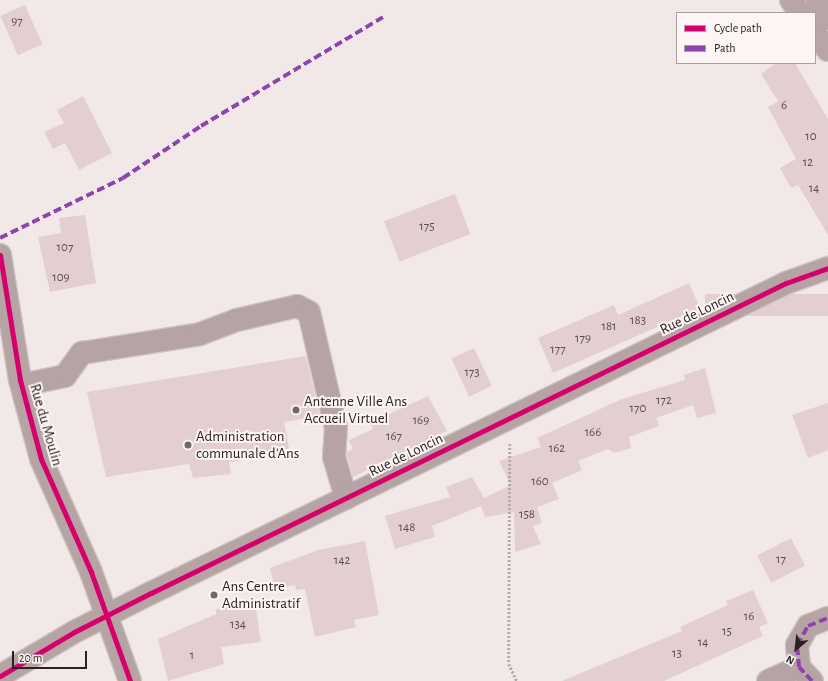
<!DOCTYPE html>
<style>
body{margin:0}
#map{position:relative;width:828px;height:681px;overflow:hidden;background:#f3e8e8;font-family:"Alegreya Sans",sans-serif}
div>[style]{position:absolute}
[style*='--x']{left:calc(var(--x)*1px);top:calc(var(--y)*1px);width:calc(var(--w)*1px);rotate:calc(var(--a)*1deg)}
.building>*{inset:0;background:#e3cfcf;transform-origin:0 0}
.path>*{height:2.5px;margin-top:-1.25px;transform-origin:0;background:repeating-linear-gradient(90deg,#b5a8a8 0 2px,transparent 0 4px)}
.roads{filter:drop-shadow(1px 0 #cec5c5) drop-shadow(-1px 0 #cec5c5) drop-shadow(0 1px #cec5c5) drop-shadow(0 -1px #cec5c5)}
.minor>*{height:22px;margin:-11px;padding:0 11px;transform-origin:11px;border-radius:11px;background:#b6a4a4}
.major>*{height:22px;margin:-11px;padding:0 11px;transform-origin:11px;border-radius:11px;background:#b8a5a5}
.quiet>*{height:4px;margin-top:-2px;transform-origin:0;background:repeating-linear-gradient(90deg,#8e44ad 0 8px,transparent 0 12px)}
.cycleway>*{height:5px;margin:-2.5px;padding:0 2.5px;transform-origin:2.5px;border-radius:2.5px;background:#d6006c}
.dots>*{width:11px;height:11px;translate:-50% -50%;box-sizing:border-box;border:2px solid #fdf4f4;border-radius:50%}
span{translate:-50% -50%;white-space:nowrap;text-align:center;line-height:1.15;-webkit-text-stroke:4px #fdf4f4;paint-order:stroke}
.number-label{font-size:13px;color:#584d4d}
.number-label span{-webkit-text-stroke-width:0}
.street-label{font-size:15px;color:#292222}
.poi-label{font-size:15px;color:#292222}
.left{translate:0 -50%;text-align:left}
.legend{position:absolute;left:676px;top:12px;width:140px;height:52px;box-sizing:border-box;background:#fdf4f4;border:1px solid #a8a0a0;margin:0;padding:5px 7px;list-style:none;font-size:12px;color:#292222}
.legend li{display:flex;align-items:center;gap:8px;height:20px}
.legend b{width:20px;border:1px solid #a8a0a0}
.north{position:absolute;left:776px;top:629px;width:40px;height:40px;-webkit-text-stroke:3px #fdf4f4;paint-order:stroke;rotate:208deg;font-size:11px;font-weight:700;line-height:16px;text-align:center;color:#292222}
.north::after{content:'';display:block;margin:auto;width:14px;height:18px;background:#292222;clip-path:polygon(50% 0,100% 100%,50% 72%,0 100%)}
.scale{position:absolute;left:12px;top:651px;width:75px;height:18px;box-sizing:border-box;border:2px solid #292222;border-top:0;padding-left:5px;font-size:12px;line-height:14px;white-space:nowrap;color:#292222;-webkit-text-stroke:3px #fdf4f4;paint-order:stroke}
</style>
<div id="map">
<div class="building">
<i style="left:25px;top:5px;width:43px;height:27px;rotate:66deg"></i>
<i style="clip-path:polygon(776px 63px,795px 63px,828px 119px,828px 235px,798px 185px,791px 188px,780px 168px,796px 159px,768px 107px,778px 101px,761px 74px)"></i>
<i style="clip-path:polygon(83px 96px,112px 153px,79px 170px,65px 143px,53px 149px,44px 132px,64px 123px,57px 110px)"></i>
<i style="left:455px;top:194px;width:43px;height:76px;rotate:69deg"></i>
<i style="clip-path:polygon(85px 215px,96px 283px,50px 292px,38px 237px,61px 233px,59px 218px)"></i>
<i style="clip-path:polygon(689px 283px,700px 308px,553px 373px,538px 338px,614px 305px,618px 315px)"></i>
<i style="left:828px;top:294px;width:22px;height:123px;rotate:90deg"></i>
<i style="left:474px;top:348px;width:42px;height:25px;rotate:65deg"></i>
<i style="clip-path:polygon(306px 356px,320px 416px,284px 422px,290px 454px,229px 462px,231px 474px,193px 478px,189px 464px,106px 477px,87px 392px)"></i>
<i style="clip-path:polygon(705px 368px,716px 413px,697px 418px,693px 405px,656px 418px,659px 426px,629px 437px,631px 448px,614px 453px,608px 449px,578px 461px,582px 470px,552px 483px,559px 499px,537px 507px,542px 523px,533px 526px,541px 544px,515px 552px,514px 512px,485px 517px,481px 506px,432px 526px,435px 537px,395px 549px,385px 516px,450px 497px,446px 487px,472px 477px,484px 498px,511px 485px,499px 461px,541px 447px,537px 438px,622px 399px,685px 380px,684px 375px)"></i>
<i style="clip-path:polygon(428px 396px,447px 431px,353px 477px,347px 456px,347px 452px,353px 449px,349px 440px,373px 429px,370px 423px)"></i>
<i style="clip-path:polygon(828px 403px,828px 450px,808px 458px,792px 415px)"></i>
<i style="left:791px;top:538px;width:31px;height:38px;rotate:63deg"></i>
<i style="clip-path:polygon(365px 541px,379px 615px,354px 620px,356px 627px,315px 637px,305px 589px,296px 590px,295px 585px,275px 589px,270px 568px,318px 550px)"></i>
<i style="clip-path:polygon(753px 590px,768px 623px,759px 627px,763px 636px,664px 681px,562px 681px,682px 631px,680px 627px,728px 605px,726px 601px)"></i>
<i style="clip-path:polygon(255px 603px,261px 642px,221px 647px,224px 664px,168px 681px,158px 639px,216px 614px,216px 609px)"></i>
</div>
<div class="path">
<i style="--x:510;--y:444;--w:220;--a:90.3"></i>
<i style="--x:509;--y:664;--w:19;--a:65"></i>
</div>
<div class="roads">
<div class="minor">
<i style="--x:0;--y:255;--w:127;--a:80.9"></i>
<i style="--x:20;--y:380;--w:82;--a:75.1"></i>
<i style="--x:41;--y:459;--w:124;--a:66.1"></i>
<i style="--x:91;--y:572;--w:116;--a:70.3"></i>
<i style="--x:22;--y:385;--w:44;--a:-11.8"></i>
<i style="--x:65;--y:376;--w:29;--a:-54"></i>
<i style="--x:82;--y:353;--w:120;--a:-9.1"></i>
<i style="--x:200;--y:334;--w:40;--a:-21"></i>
<i style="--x:237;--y:320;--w:62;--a:-13.1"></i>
<i style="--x:297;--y:306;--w:13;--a:27"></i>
<i style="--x:309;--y:312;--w:119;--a:76.9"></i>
<i style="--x:336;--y:428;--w:29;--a:94"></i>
<i style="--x:334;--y:457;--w:43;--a:73.7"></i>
<i style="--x:0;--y:676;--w:86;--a:-30.7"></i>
<i style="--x:74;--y:632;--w:86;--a:-26.9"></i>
<i style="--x:151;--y:593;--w:707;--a:-26.02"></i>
<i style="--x:786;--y:283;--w:45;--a:-19.7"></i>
<i style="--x:768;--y:681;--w:34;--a:-24"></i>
<i style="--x:812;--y:681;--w:19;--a:-133"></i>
<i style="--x:799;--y:667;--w:22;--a:-95"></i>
<i style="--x:797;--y:645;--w:22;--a:-60"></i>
<i style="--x:808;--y:626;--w:22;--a:-22"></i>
</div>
<div class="major">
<i style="--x:791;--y:0;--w:16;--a:55"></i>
<i style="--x:817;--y:0;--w:22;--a:60"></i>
<i style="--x:815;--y:33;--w:21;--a:53"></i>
</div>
</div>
<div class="quiet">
<i style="--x:0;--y:238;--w:137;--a:-26"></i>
<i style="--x:123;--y:178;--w:94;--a:-33.7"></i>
<i style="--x:201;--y:126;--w:212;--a:-30.9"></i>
<i style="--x:812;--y:681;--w:19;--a:-133"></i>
<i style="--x:799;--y:667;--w:22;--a:-95"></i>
<i style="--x:797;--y:645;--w:22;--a:-60"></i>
<i style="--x:808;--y:626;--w:22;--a:-22"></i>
</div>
<div class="cycleway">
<i style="--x:0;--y:255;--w:127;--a:80.9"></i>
<i style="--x:20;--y:380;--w:82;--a:75.1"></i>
<i style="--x:41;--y:459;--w:124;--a:66.1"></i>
<i style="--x:91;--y:572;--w:116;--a:70.3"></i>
<i style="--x:0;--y:676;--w:86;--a:-30.7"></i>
<i style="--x:74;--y:632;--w:86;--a:-26.9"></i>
<i style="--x:151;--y:593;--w:707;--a:-26.02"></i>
<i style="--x:786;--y:283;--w:45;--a:-19.7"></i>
</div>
<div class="dots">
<i style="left:296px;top:410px;background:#706767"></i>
<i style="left:188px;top:445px;background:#706767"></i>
<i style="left:214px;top:595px;background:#706767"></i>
</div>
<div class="number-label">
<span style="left:17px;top:22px">97</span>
<span style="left:784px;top:106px">6</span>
<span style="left:811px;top:137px">10</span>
<span style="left:808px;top:163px">12</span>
<span style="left:814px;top:189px">14</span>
<span style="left:427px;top:227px">175</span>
<span style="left:65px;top:248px">107</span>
<span style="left:61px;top:278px">109</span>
<span style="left:638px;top:321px">183</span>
<span style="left:609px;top:327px">181</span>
<span style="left:583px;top:339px">179</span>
<span style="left:558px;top:350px">177</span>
<span style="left:472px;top:373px">173</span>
<span style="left:664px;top:401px">172</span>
<span style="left:638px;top:409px">170</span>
<span style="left:421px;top:421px">169</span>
<span style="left:593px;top:433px">166</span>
<span style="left:394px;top:437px">167</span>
<span style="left:557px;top:449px">162</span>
<span style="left:540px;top:482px">160</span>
<span style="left:527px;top:515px">158</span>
<span style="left:407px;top:528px">148</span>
<span style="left:781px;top:560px">17</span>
<span style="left:342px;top:561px">142</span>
<span style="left:749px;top:617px">16</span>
<span style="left:238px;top:625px">134</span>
<span style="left:727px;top:632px">15</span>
<span style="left:703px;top:643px">14</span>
<span style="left:677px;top:654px">13</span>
<span style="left:192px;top:656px">1</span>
</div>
<div class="street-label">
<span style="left:697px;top:313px;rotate:-26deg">Rue de Loncin</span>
<span style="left:46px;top:425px;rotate:74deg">Rue du Moulin</span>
<span style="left:406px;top:455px;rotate:-26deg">Rue de Loncin</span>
</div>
<div class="poi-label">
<span class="left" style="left:304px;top:410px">Antenne Ville Ans<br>Accueil Virtuel</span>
<span class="left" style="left:196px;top:445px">Administration<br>communale d'Ans</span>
<span class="left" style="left:222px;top:595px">Ans Centre<br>Administratif</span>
</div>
<ul class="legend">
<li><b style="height:5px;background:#d6006c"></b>Cycle path</li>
<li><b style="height:5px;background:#8e44ad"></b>Path</li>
</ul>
<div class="north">N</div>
<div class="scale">20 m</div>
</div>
